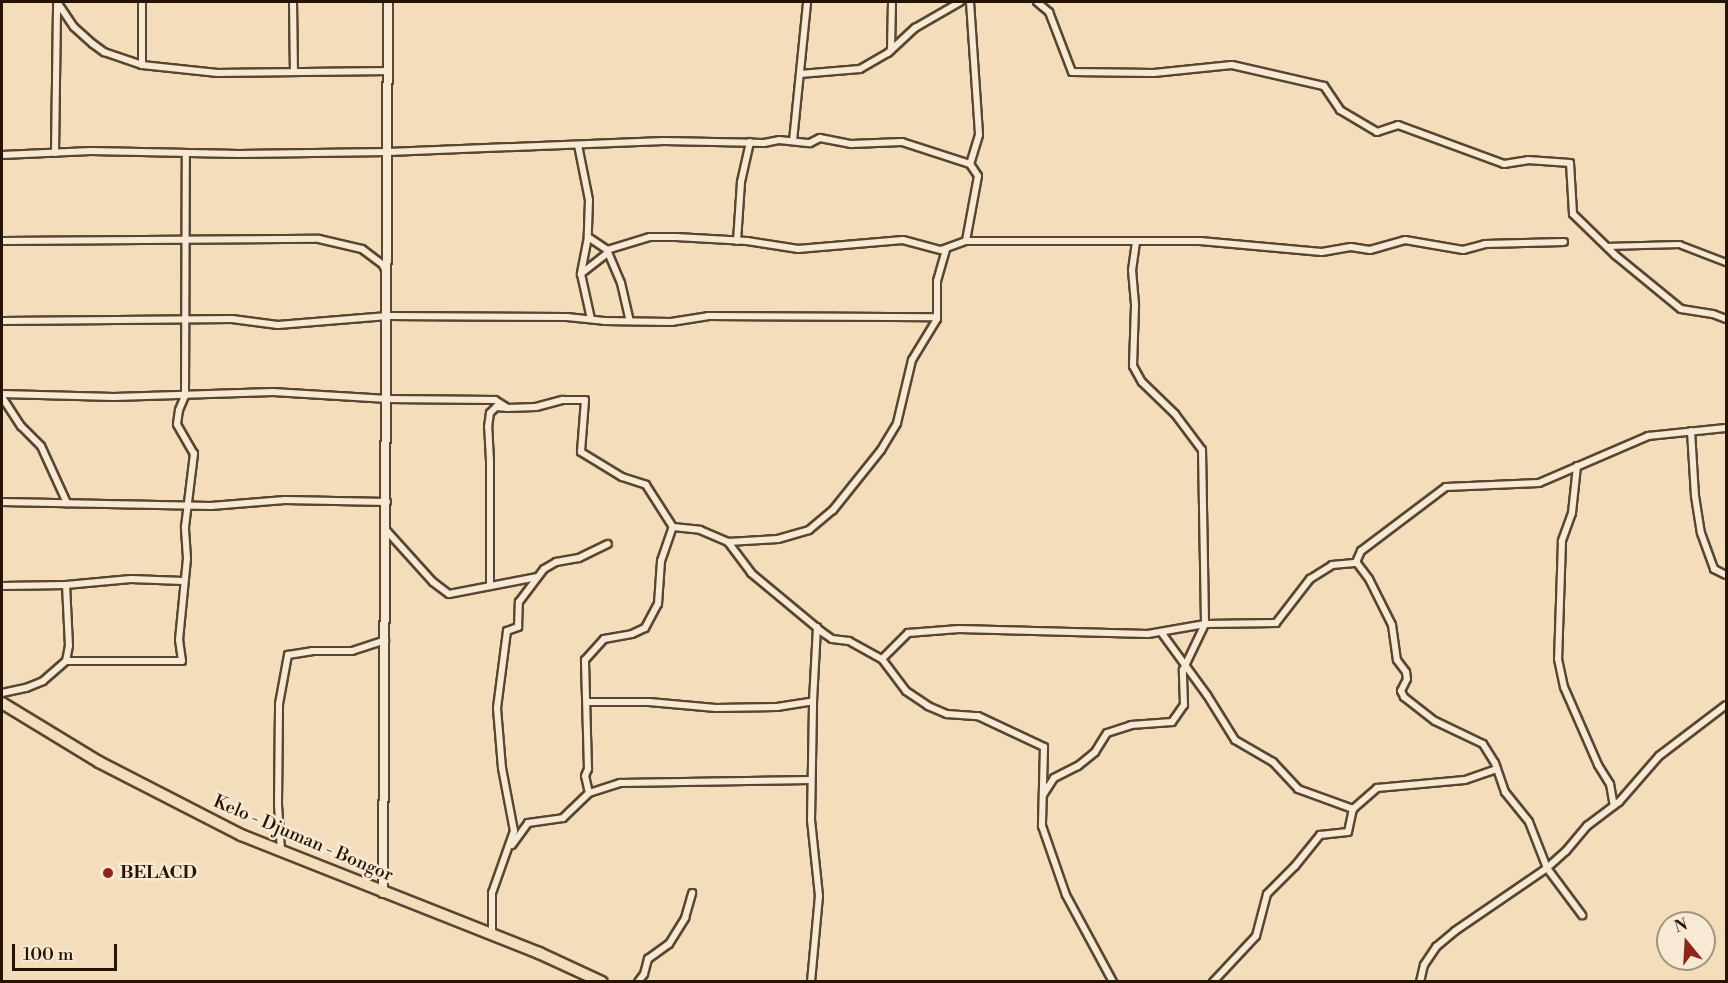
<!DOCTYPE html>
<style>
body{margin:0}
#map{position:relative;width:1728px;height:983px;overflow:hidden;background:#f3ddbb;font-family:"Libre Bodoni",serif}
div>[style]{position:absolute}
[style*='--x']{left:calc(var(--x)*1px);top:calc(var(--y)*1px);width:calc(var(--w)*1px);rotate:calc(var(--a)*1deg)}
.roads{filter:drop-shadow(2px 0 #584630) drop-shadow(-2px 0 #584630) drop-shadow(0 2px #584630) drop-shadow(0 -2px #584630)}
.pedestrian>*{height:4.5px;margin:-2.25px;padding:0 2.25px;transform-origin:2.25px;border-radius:2.25px;background:#f7e9d3}
.minor>*{height:6px;margin:-3px;padding:0 3px;transform-origin:3px;border-radius:3px;background:#f7e9d3}
.tertiary>*{height:8px;margin:-4px;padding:0 4px;transform-origin:4px;border-radius:4px;background:#f7e9d3}
.trunk>*{height:10px;margin:-5px;padding:0 5px;transform-origin:5px;border-radius:5px;background:#f3ddbb}
.dots>*{width:16px;height:16px;translate:-50% -50%;box-sizing:border-box;border:3px solid #f7e9d3;border-radius:50%}
span{translate:-50% -50%;white-space:nowrap;text-align:center;line-height:1.15;-webkit-text-stroke:5px #f7e9d3;paint-order:stroke}
.street-label{font-size:18px;color:#251402}
.poi-label{font-size:18px;color:#251402;font-weight:700}
.left{translate:0 -50%;text-align:left}
.frame{position:absolute;inset:0;border:3px solid #251402;pointer-events:none}
.north{position:absolute;left:1656px;top:911px;width:60px;height:60px;box-sizing:border-box;background:#f7e9d3;border:2px solid #a3947f;border-radius:50%;rotate:342deg;font-size:16px;font-weight:700;line-height:24px;text-align:center;color:#251402}
.north::after{content:'';display:block;margin:auto;width:21px;height:27px;background:#8f2418;clip-path:polygon(50% 0,100% 100%,50% 72%,0 100%)}
.scale{position:absolute;left:12px;top:944px;width:105px;height:27px;box-sizing:border-box;border:3px solid #251402;border-top:0;padding-left:8px;font-size:18px;line-height:21px;white-space:nowrap;color:#251402;-webkit-text-stroke:4px #f7e9d3;paint-order:stroke}
</style>
<div id="map">
<div class="roads">
<div class="pedestrian">
<i style="--x:1606;--y:246;--w:73;--a:-1.6"></i>
<i style="--x:1679;--y:244;--w:50;--a:21"></i>
</div>
<div class="minor">
<i style="--x:57;--y:2;--w:30;--a:56"></i>
<i style="--x:74;--y:27;--w:25;--a:42"></i>
<i style="--x:93;--y:44;--w:14;--a:36"></i>
<i style="--x:104;--y:52;--w:40;--a:18.9"></i>
<i style="--x:142;--y:65;--w:76;--a:6"></i>
<i style="--x:218;--y:73;--w:170;--a:-0.7"></i>
<i style="--x:293;--y:2;--w:70;--a:89.2"></i>
<i style="--x:970;--y:2;--w:133;--a:86.1"></i>
<i style="--x:979;--y:135;--w:30;--a:107"></i>
<i style="--x:1037;--y:2;--w:16;--a:40"></i>
<i style="--x:1049;--y:12;--w:64;--a:69"></i>
<i style="--x:1072;--y:72;--w:82;--a:0.7"></i>
<i style="--x:1154;--y:73;--w:78;--a:-5.9"></i>
<i style="--x:1232;--y:65;--w:94;--a:12.9"></i>
<i style="--x:1324;--y:86;--w:29;--a:56"></i>
<i style="--x:1340;--y:110;--w:43;--a:30.7"></i>
<i style="--x:1377;--y:132;--w:22;--a:-18"></i>
<i style="--x:1398;--y:125;--w:113;--a:20.2"></i>
<i style="--x:1504;--y:164;--w:24;--a:-9"></i>
<i style="--x:1528;--y:160;--w:42;--a:4.1"></i>
<i style="--x:1570;--y:163;--w:51;--a:86.6"></i>
<i style="--x:1573;--y:214;--w:59;--a:44.3"></i>
<i style="--x:1615;--y:255;--w:85;--a:39.3"></i>
<i style="--x:1681;--y:309;--w:32;--a:9"></i>
<i style="--x:1713;--y:314;--w:14;--a:21"></i>
<i style="--x:891;--y:50;--w:48;--a:-88.8"></i>
<i style="--x:142;--y:65;--w:63;--a:-90"></i>
<i style="--x:800;--y:74;--w:60;--a:-4.8"></i>
<i style="--x:860;--y:69;--w:32;--a:-30"></i>
<i style="--x:888;--y:53;--w:37;--a:-43"></i>
<i style="--x:915;--y:28;--w:52;--a:-30"></i>
<i style="--x:793;--y:141;--w:140;--a:-84.2"></i>
<i style="--x:578;--y:145;--w:56;--a:78.7"></i>
<i style="--x:589;--y:200;--w:37;--a:92"></i>
<i style="--x:588;--y:237;--w:23;--a:34"></i>
<i style="--x:607;--y:250;--w:45;--a:-16.8"></i>
<i style="--x:650;--y:237;--w:26;--a:0"></i>
<i style="--x:676;--y:237;--w:71;--a:3.2"></i>
<i style="--x:747;--y:241;--w:52;--a:8.9"></i>
<i style="--x:798;--y:249;--w:105;--a:-4.9"></i>
<i style="--x:903;--y:240;--w:39;--a:15"></i>
<i style="--x:941;--y:250;--w:27;--a:-20"></i>
<i style="--x:966;--y:241;--w:234;--a:0"></i>
<i style="--x:1200;--y:241;--w:122;--a:5.2"></i>
<i style="--x:1322;--y:252;--w:29;--a:-10"></i>
<i style="--x:1351;--y:247;--w:19;--a:9"></i>
<i style="--x:1370;--y:250;--w:36;--a:-16"></i>
<i style="--x:1405;--y:240;--w:59;--a:9.8"></i>
<i style="--x:1463;--y:250;--w:23;--a:-15"></i>
<i style="--x:1485;--y:244;--w:79;--a:-1.5"></i>
<i style="--x:55;--y:153;--w:151;--a:-89.2"></i>
<i style="--x:2;--y:155;--w:89;--a:-2.6"></i>
<i style="--x:91;--y:151;--w:148;--a:1.2"></i>
<i style="--x:239;--y:154;--w:149;--a:-0.8"></i>
<i style="--x:388;--y:152;--w:276;--a:-2.3"></i>
<i style="--x:664;--y:141;--w:100;--a:1.1"></i>
<i style="--x:764;--y:143;--w:15;--a:-11"></i>
<i style="--x:779;--y:140;--w:31;--a:6"></i>
<i style="--x:810;--y:143;--w:11;--a:-27"></i>
<i style="--x:820;--y:138;--w:32;--a:11"></i>
<i style="--x:851;--y:144;--w:51;--a:-2.2"></i>
<i style="--x:902;--y:142;--w:71;--a:17.9"></i>
<i style="--x:970;--y:164;--w:14;--a:56"></i>
<i style="--x:978;--y:176;--w:66;--a:100.5"></i>
<i style="--x:588;--y:237;--w:38;--a:101"></i>
<i style="--x:581;--y:274;--w:46;--a:77.5"></i>
<i style="--x:2;--y:241;--w:317;--a:-0.4"></i>
<i style="--x:319;--y:239;--w:44;--a:13.1"></i>
<i style="--x:362;--y:249;--w:26;--a:37"></i>
<i style="--x:383;--y:265;--w:8;--a:67"></i>
<i style="--x:737;--y:241;--w:59;--a:-86.1"></i>
<i style="--x:741;--y:182;--w:41;--a:-77.3"></i>
<i style="--x:1136;--y:242;--w:28;--a:98"></i>
<i style="--x:1132;--y:270;--w:36;--a:85"></i>
<i style="--x:1135;--y:306;--w:60;--a:91.9"></i>
<i style="--x:1133;--y:366;--w:18;--a:61"></i>
<i style="--x:1142;--y:382;--w:46;--a:44.1"></i>
<i style="--x:1175;--y:414;--w:45;--a:53.1"></i>
<i style="--x:1202;--y:450;--w:174;--a:89"></i>
<i style="--x:1205;--y:624;--w:71;--a:-0.8"></i>
<i style="--x:1276;--y:623;--w:56;--a:-52.3"></i>
<i style="--x:1310;--y:579;--w:26;--a:-32"></i>
<i style="--x:1332;--y:565;--w:25;--a:-5"></i>
<i style="--x:1357;--y:563;--w:20;--a:53"></i>
<i style="--x:1369;--y:579;--w:51;--a:63.4"></i>
<i style="--x:1392;--y:625;--w:35;--a:82"></i>
<i style="--x:1397;--y:660;--w:15;--a:53"></i>
<i style="--x:1406;--y:672;--w:7;--a:82"></i>
<i style="--x:1407;--y:679;--w:13;--a:117"></i>
<i style="--x:1401;--y:691;--w:7;--a:63"></i>
<i style="--x:1404;--y:697;--w:39;--a:38"></i>
<i style="--x:1435;--y:721;--w:53;--a:25.6"></i>
<i style="--x:1483;--y:744;--w:22;--a:58"></i>
<i style="--x:1495;--y:763;--w:31;--a:71"></i>
<i style="--x:1505;--y:792;--w:38;--a:51"></i>
<i style="--x:1529;--y:822;--w:49;--a:68.6"></i>
<i style="--x:1547;--y:868;--w:59;--a:53.3"></i>
<i style="--x:607;--y:250;--w:36;--a:67"></i>
<i style="--x:621;--y:283;--w:39;--a:77"></i>
<i style="--x:582;--y:273;--w:33;--a:-38"></i>
<i style="--x:2;--y:321;--w:230;--a:-0.5"></i>
<i style="--x:232;--y:319;--w:46;--a:7.4"></i>
<i style="--x:278;--y:325;--w:110;--a:-4.7"></i>
<i style="--x:388;--y:316;--w:179;--a:0.3"></i>
<i style="--x:567;--y:317;--w:37;--a:6"></i>
<i style="--x:604;--y:321;--w:67;--a:0.9"></i>
<i style="--x:671;--y:322;--w:37;--a:-9"></i>
<i style="--x:708;--y:316;--w:229;--a:0.3"></i>
<i style="--x:2;--y:394;--w:112;--a:1.5"></i>
<i style="--x:114;--y:397;--w:159;--a:-1.8"></i>
<i style="--x:273;--y:392;--w:115;--a:3.5"></i>
<i style="--x:388;--y:399;--w:107;--a:0.5"></i>
<i style="--x:495;--y:400;--w:15;--a:32"></i>
<i style="--x:508;--y:408;--w:28;--a:-2"></i>
<i style="--x:536;--y:407;--w:28;--a:-15"></i>
<i style="--x:563;--y:400;--w:22;--a:0"></i>
<i style="--x:585;--y:400;--w:52;--a:94.4"></i>
<i style="--x:581;--y:452;--w:48;--a:31.4"></i>
<i style="--x:622;--y:477;--w:25;--a:18"></i>
<i style="--x:646;--y:485;--w:50;--a:57.3"></i>
<i style="--x:673;--y:527;--w:27;--a:6"></i>
<i style="--x:700;--y:530;--w:30;--a:23"></i>
<i style="--x:728;--y:542;--w:39;--a:53"></i>
<i style="--x:751;--y:573;--w:92;--a:39.7"></i>
<i style="--x:822;--y:632;--w:12;--a:35"></i>
<i style="--x:832;--y:639;--w:17;--a:7"></i>
<i style="--x:849;--y:641;--w:38;--a:29"></i>
<i style="--x:882;--y:659;--w:40;--a:53"></i>
<i style="--x:906;--y:691;--w:27;--a:34"></i>
<i style="--x:928;--y:706;--w:21;--a:23"></i>
<i style="--x:947;--y:714;--w:31;--a:4"></i>
<i style="--x:978;--y:716;--w:73;--a:25.2"></i>
<i style="--x:1044;--y:747;--w:79;--a:91.5"></i>
<i style="--x:1042;--y:826;--w:73;--a:70.8"></i>
<i style="--x:1066;--y:895;--w:99;--a:61.6"></i>
<i style="--x:2;--y:397;--w:35;--a:57"></i>
<i style="--x:21;--y:426;--w:28;--a:45"></i>
<i style="--x:41;--y:446;--w:63;--a:65.5"></i>
<i style="--x:1691;--y:431;--w:65;--a:86.5"></i>
<i style="--x:1695;--y:496;--w:37;--a:81"></i>
<i style="--x:1701;--y:533;--w:38;--a:70"></i>
<i style="--x:1714;--y:569;--w:13;--a:27"></i>
<i style="--x:1577;--y:466;--w:47;--a:96.1"></i>
<i style="--x:1572;--y:513;--w:30;--a:110"></i>
<i style="--x:1562;--y:541;--w:118;--a:91.9"></i>
<i style="--x:1558;--y:659;--w:29;--a:78"></i>
<i style="--x:1564;--y:687;--w:85;--a:66.4"></i>
<i style="--x:1598;--y:765;--w:22;--a:58"></i>
<i style="--x:1610;--y:784;--w:22;--a:80"></i>
<i style="--x:2;--y:502;--w:209;--a:1.1"></i>
<i style="--x:211;--y:506;--w:74;--a:-4.6"></i>
<i style="--x:285;--y:500;--w:102;--a:1.1"></i>
<i style="--x:386;--y:530;--w:70;--a:47.9"></i>
<i style="--x:433;--y:582;--w:20;--a:37"></i>
<i style="--x:449;--y:594;--w:90;--a:-10.9"></i>
<i style="--x:728;--y:542;--w:50;--a:-3.4"></i>
<i style="--x:778;--y:539;--w:32;--a:-16"></i>
<i style="--x:809;--y:530;--w:31;--a:-40"></i>
<i style="--x:833;--y:510;--w:77;--a:-51.3"></i>
<i style="--x:881;--y:450;--w:31;--a:-59"></i>
<i style="--x:897;--y:423;--w:65;--a:-76.6"></i>
<i style="--x:912;--y:360;--w:48;--a:-58.6"></i>
<i style="--x:937;--y:319;--w:38;--a:-90"></i>
<i style="--x:937;--y:281;--w:33;--a:-74"></i>
<i style="--x:1357;--y:560;--w:10;--a:-66"></i>
<i style="--x:1361;--y:551;--w:106;--a:-37"></i>
<i style="--x:1446;--y:487;--w:93;--a:-2.5"></i>
<i style="--x:1539;--y:483;--w:119;--a:-23.3"></i>
<i style="--x:1648;--y:436;--w:78;--a:-5.9"></i>
<i style="--x:2;--y:586;--w:64;--a:-0.9"></i>
<i style="--x:66;--y:585;--w:65;--a:-5.3"></i>
<i style="--x:131;--y:579;--w:52;--a:2.2"></i>
<i style="--x:490;--y:586;--w:125;--a:-90"></i>
<i style="--x:490;--y:461;--w:34;--a:-93"></i>
<i style="--x:488;--y:427;--w:14;--a:-82"></i>
<i style="--x:490;--y:413;--w:8;--a:-45"></i>
<i style="--x:496;--y:407;--w:12;--a:5"></i>
<i style="--x:1161;--y:632;--w:78;--a:53.9"></i>
<i style="--x:1207;--y:695;--w:53;--a:58.1"></i>
<i style="--x:1235;--y:740;--w:44;--a:30.1"></i>
<i style="--x:1273;--y:762;--w:37;--a:47"></i>
<i style="--x:1298;--y:789;--w:59;--a:20"></i>
<i style="--x:882;--y:659;--w:37;--a:-45"></i>
<i style="--x:908;--y:633;--w:51;--a:-4.5"></i>
<i style="--x:959;--y:629;--w:189;--a:1.5"></i>
<i style="--x:1148;--y:634;--w:58;--a:-10"></i>
<i style="--x:66;--y:661;--w:116;--a:0"></i>
<i style="--x:182;--y:661;--w:21;--a:-98"></i>
<i style="--x:179;--y:640;--w:82;--a:-84.4"></i>
<i style="--x:187;--y:558;--w:31;--a:-94"></i>
<i style="--x:185;--y:527;--w:74;--a:-83"></i>
<i style="--x:194;--y:454;--w:34;--a:-120"></i>
<i style="--x:177;--y:424;--w:14;--a:-82"></i>
<i style="--x:179;--y:410;--w:15;--a:-67"></i>
<i style="--x:185;--y:396;--w:243;--a:-89.8"></i>
<i style="--x:2;--y:693;--w:25;--a:-12"></i>
<i style="--x:26;--y:688;--w:18;--a:-22"></i>
<i style="--x:43;--y:681;--w:30;--a:-41"></i>
<i style="--x:66;--y:661;--w:15;--a:-79"></i>
<i style="--x:69;--y:646;--w:61;--a:-92.8"></i>
<i style="--x:587;--y:702;--w:62;--a:0"></i>
<i style="--x:649;--y:702;--w:67;--a:5.1"></i>
<i style="--x:716;--y:708;--w:61;--a:-0.9"></i>
<i style="--x:777;--y:707;--w:36;--a:-9"></i>
<i style="--x:813;--y:701;--w:74;--a:-86.9"></i>
<i style="--x:589;--y:793;--w:33;--a:-18"></i>
<i style="--x:620;--y:783;--w:191;--a:-0.9"></i>
<i style="--x:1043;--y:795;--w:20;--a:-57"></i>
<i style="--x:1054;--y:778;--w:27;--a:-27"></i>
<i style="--x:1078;--y:766;--w:22;--a:-39"></i>
<i style="--x:1095;--y:752;--w:22;--a:-58"></i>
<i style="--x:1107;--y:733;--w:25;--a:-18"></i>
<i style="--x:1131;--y:725;--w:41;--a:-4.2"></i>
<i style="--x:1172;--y:722;--w:21;--a:-55"></i>
<i style="--x:1184;--y:705;--w:35;--a:-92"></i>
<i style="--x:1183;--y:670;--w:51;--a:-64.4"></i>
<i style="--x:512;--y:845;--w:27;--a:-54"></i>
<i style="--x:528;--y:823;--w:35;--a:-8"></i>
<i style="--x:563;--y:818;--w:36;--a:-44"></i>
<i style="--x:589;--y:793;--w:17;--a:-103"></i>
<i style="--x:585;--y:776;--w:8;--a:-67"></i>
<i style="--x:588;--y:769;--w:109;--a:-91.6"></i>
<i style="--x:585;--y:660;--w:28;--a:-48"></i>
<i style="--x:604;--y:639;--w:28;--a:-10"></i>
<i style="--x:632;--y:634;--w:14;--a:-25"></i>
<i style="--x:645;--y:628;--w:27;--a:-62"></i>
<i style="--x:658;--y:604;--w:43;--a:-86"></i>
<i style="--x:661;--y:561;--w:36;--a:-71"></i>
<i style="--x:281;--y:851;--w:47;--a:-93.7"></i>
<i style="--x:278;--y:804;--w:100;--a:-89.4"></i>
<i style="--x:279;--y:704;--w:50;--a:-79.6"></i>
<i style="--x:288;--y:655;--w:24;--a:-9"></i>
<i style="--x:312;--y:651;--w:40;--a:0"></i>
<i style="--x:352;--y:651;--w:35;--a:-18"></i>
<i style="--x:492;--y:935;--w:42;--a:-90"></i>
<i style="--x:492;--y:893;--w:66;--a:-70.5"></i>
<i style="--x:514;--y:831;--w:64;--a:-100.8"></i>
<i style="--x:502;--y:768;--w:60;--a:-94.8"></i>
<i style="--x:497;--y:708;--w:78;--a:-82.6"></i>
<i style="--x:507;--y:631;--w:12;--a:-20"></i>
<i style="--x:518;--y:627;--w:25;--a:-88"></i>
<i style="--x:519;--y:602;--w:41;--a:-52.9"></i>
<i style="--x:544;--y:569;--w:14;--a:-30"></i>
<i style="--x:556;--y:562;--w:23;--a:-10"></i>
<i style="--x:579;--y:558;--w:32;--a:-26"></i>
<i style="--x:638;--y:982;--w:10;--a:-53"></i>
<i style="--x:644;--y:974;--w:16;--a:-75"></i>
<i style="--x:648;--y:959;--w:26;--a:-36"></i>
<i style="--x:669;--y:944;--w:31;--a:-58"></i>
<i style="--x:685;--y:918;--w:26;--a:-74"></i>
<i style="--x:811;--y:982;--w:86;--a:-84.7"></i>
<i style="--x:819;--y:896;--w:76;--a:-96"></i>
<i style="--x:811;--y:820;--w:119;--a:-89"></i>
<i style="--x:1213;--y:982;--w:63;--a:-46.9"></i>
<i style="--x:1256;--y:936;--w:43;--a:-75.3"></i>
<i style="--x:1267;--y:894;--w:40;--a:-45"></i>
<i style="--x:1295;--y:866;--w:40;--a:-51"></i>
<i style="--x:1320;--y:835;--w:28;--a:-6"></i>
<i style="--x:1348;--y:832;--w:24;--a:-78"></i>
<i style="--x:1353;--y:809;--w:32;--a:-41"></i>
<i style="--x:1377;--y:788;--w:88;--a:-5.2"></i>
<i style="--x:1465;--y:780;--w:34;--a:-19"></i>
<i style="--x:1420;--y:982;--w:17;--a:-77"></i>
<i style="--x:1424;--y:965;--w:22;--a:-56"></i>
<i style="--x:1436;--y:947;--w:25;--a:-40"></i>
<i style="--x:1455;--y:931;--w:112;--a:-34.4"></i>
<i style="--x:1547;--y:868;--w:25;--a:-42"></i>
<i style="--x:1566;--y:851;--w:33;--a:-50"></i>
<i style="--x:1587;--y:826;--w:40;--a:-37"></i>
<i style="--x:1619;--y:802;--w:61;--a:-49"></i>
<i style="--x:1659;--y:756;--w:84;--a:-37.3"></i>
</div>
<div class="tertiary">
<i style="--x:383;--y:893;--w:891;--a:-89.68"></i>
</div>
<div class="trunk">
<i style="--x:2;--y:703;--w:114;--a:31.3"></i>
<i style="--x:99;--y:762;--w:160;--a:27.2"></i>
<i style="--x:241;--y:835;--w:321;--a:21.6"></i>
<i style="--x:539;--y:953;--w:69;--a:24.7"></i>
</div>
</div>
<div class="dots">
<i style="left:108px;top:873px;background:#8f2418"></i>
</div>
<div class="street-label">
<span style="left:303px;top:839px;rotate:23deg">Kelo - Djuman - Bongor</span>
</div>
<div class="poi-label">
<span class="left" style="left:120px;top:873px">BELACD</span>
</div>
<div class="frame"></div>
<div class="north">N</div>
<div class="scale">100 m</div>
</div>
